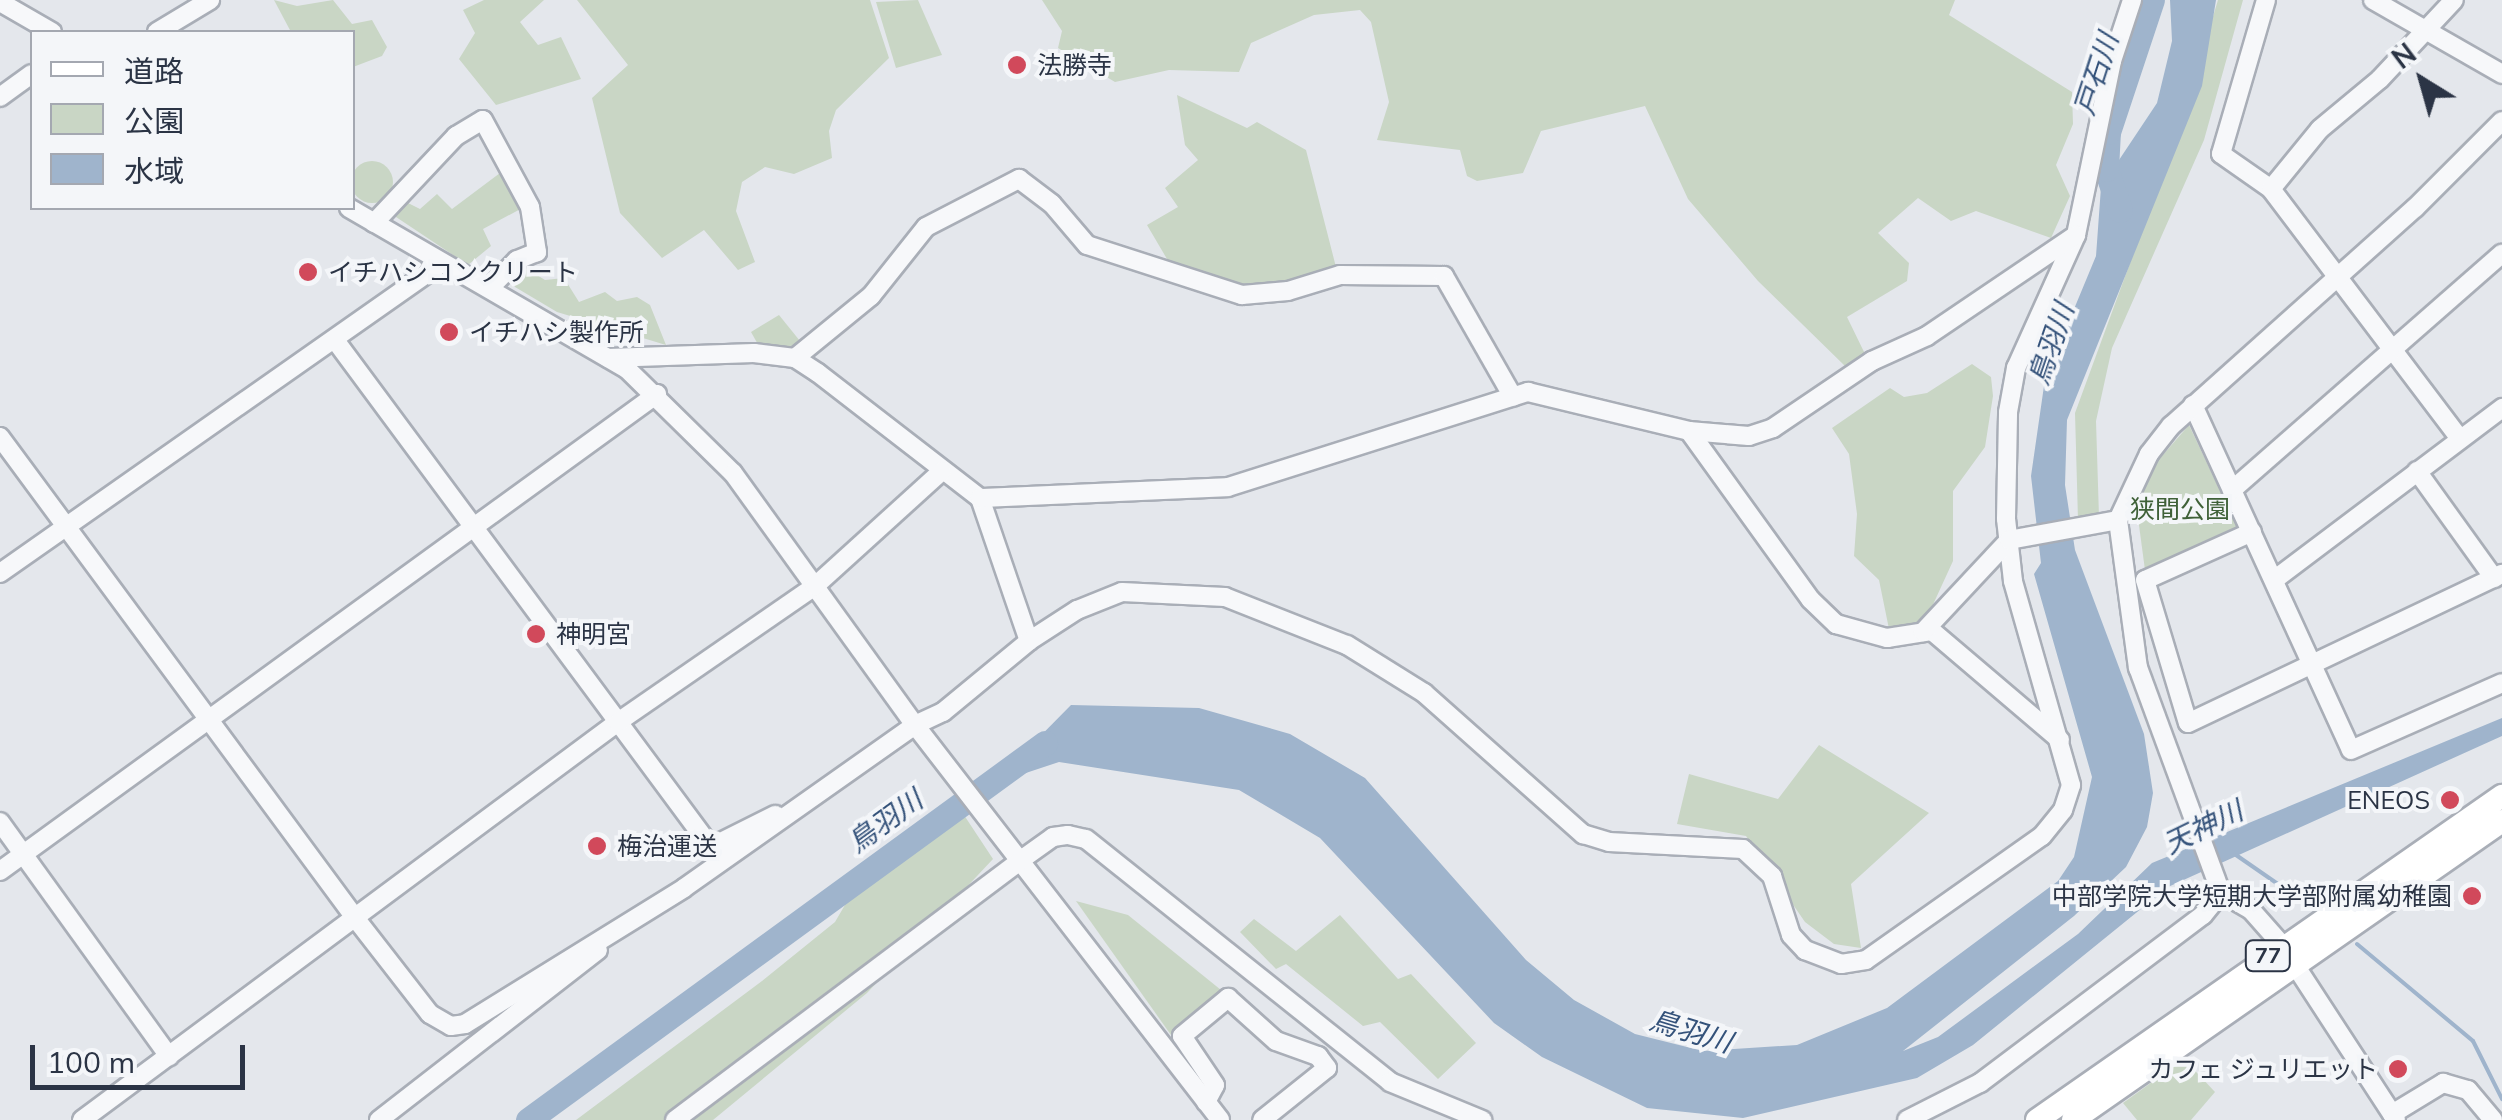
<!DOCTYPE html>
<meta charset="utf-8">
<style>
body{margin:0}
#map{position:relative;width:2502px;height:1120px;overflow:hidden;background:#e4e7ec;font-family:Mulish,"Noto Sans JP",sans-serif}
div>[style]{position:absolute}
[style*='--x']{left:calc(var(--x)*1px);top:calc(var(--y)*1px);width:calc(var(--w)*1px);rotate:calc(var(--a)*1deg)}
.green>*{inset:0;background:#c9d6c5}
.round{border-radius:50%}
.water>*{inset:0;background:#9fb4cc}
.stream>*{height:4px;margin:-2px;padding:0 2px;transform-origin:2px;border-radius:2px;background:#9fb4cc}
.river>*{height:25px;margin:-12.5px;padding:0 12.5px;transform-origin:12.5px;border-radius:12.5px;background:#9fb4cc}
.roads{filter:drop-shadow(2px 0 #a9aeb7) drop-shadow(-2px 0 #a9aeb7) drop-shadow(0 2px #a9aeb7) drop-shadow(0 -2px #a9aeb7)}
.minor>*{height:18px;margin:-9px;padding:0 9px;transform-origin:9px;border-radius:9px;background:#f7f8fa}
.major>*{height:22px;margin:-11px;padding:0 11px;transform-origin:11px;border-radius:11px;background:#fff}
.dots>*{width:28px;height:28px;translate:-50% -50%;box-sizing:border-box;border:5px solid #f4f6f9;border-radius:50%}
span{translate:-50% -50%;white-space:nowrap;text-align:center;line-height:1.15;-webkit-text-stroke:8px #f4f6f9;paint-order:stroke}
.shield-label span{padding:2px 8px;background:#f4f6f9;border:2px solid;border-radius:8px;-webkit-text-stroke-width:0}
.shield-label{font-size:22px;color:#2b3445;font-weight:700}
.poi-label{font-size:25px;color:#2b3445}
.left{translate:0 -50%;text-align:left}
.right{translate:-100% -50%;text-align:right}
.park-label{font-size:25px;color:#3f6138}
.water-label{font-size:28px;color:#34527a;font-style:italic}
.legend{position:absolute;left:30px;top:30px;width:325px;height:180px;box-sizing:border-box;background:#f4f6f9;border:2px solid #a4a8b1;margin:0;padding:12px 18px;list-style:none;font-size:30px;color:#2b3445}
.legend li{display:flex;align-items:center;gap:20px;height:50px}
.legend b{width:50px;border:2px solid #a4a8b1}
.north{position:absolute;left:2372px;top:30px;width:100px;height:100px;-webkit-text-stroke:8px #f4f6f9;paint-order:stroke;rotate:323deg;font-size:28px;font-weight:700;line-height:40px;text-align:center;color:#2b3445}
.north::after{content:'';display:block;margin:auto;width:35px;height:45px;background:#2b3445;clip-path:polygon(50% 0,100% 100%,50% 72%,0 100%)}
.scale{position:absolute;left:30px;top:1045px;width:215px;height:45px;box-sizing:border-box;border:5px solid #2b3445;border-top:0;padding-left:12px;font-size:30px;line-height:35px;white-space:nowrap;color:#2b3445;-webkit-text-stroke:8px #f4f6f9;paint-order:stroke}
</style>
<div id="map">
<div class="green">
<i style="clip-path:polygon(274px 0,297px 6px,333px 0,352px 24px,372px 20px,387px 47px,382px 56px,353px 67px,352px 32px,291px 32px)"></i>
<i style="clip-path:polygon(484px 0,544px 0,520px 22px,538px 45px,561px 37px,581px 79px,496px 105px,459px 59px,475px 33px,463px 10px)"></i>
<i style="clip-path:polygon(577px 0,870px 0,889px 58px,836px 110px,829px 131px,832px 158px,794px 174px,765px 167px,742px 182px,736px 211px,755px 262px,738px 270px,704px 230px,662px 258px,620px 213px,592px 98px,628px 65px)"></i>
<i style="clip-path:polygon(918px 0,942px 55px,896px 68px,876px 2px)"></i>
<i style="clip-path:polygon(1042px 0,1955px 0,1949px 15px,2072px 92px,2073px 124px,2056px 165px,2070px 196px,2051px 238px,1976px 211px,1951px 221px,1918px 198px,1878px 233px,1909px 263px,1907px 281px,1847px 317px,1866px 356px,1846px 367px,1758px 281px,1688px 199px,1645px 106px,1541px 131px,1523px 173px,1477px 181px,1467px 176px,1460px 150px,1377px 140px,1389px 102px,1371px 22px,1360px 10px,1314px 15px,1251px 43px,1239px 72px,1169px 70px,1115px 82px,1058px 48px,1062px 31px)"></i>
<i style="clip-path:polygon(2218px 0,2243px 0,2204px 140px,2112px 348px,2096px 421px,2099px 517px,2078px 520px,2075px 413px,2178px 132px)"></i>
<i style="clip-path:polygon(1177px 95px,1247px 128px,1257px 122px,1306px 150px,1337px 271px,1256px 293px,1178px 269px,1167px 259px,1147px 225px,1178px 207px,1165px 188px,1198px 160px,1185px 145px)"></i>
<i class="round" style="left:351px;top:161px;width:42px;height:42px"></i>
<i style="clip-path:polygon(504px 170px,526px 206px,483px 229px,491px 246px,468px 265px,390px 213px,404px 201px,420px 209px,437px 194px,452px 209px)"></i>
<i style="clip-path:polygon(524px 267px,545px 280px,564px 278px,579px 302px,605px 292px,617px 301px,637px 297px,650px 305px,666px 345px,557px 312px,515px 287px,511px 280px)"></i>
<i style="clip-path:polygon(779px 315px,800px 341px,781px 352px,760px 348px,751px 332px)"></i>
<i style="clip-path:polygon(1972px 364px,1991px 377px,1993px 396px,1985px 447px,1953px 491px,1953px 561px,1925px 622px,1889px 629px,1879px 580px,1854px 556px,1857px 514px,1849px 454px,1832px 428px,1890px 388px,1904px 397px,1927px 393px)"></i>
<i style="clip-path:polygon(2189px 425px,2239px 531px,2145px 570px,2134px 488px)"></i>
<i style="clip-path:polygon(1819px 745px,1929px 813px,1851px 884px,1861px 948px,1834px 944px,1805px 922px,1746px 836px,1677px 824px,1689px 774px,1778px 799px)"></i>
<i style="clip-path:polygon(960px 809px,993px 859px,867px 993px,713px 1120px,576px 1120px,762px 981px,835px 922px,852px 893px)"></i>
<i style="clip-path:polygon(1076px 901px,1128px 915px,1226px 994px,1171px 1035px)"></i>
<i style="clip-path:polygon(1340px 915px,1398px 979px,1411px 974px,1476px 1043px,1438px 1079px,1380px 1022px,1363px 1026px,1286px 964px,1276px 969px,1240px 932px,1254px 919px,1296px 951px)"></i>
<i style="clip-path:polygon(2184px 1059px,2215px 1092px,2191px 1120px,2137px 1120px,2123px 1103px)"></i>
</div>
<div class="water">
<i style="clip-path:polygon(2170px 0,2216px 0,2202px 86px,2067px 420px,2065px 485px,2075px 550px,2144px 734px,2153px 793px,2147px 827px,2126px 867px,2074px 916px,1903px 1051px,1938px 1037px,2078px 934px,2152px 863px,2502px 718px,2502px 736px,2168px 887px,1973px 1045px,1917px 1078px,1743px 1118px,1647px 1108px,1542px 1057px,1494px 1023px,1320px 838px,1239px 790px,1059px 762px,993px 784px,1071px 705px,1199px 708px,1290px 734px,1365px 778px,1526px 960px,1574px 1000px,1635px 1034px,1703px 1051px,1797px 1045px,1887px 1008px,2058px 881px,2074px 857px,2092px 777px,2034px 574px,2041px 563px,2031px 476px,2045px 379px,2096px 256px,2101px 187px,2157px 103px,2172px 41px)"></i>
</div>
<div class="stream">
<i style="--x:2236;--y:855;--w:95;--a:34.7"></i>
<i style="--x:2357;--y:944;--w:151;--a:39.9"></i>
<i style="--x:2473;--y:1041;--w:65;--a:63.4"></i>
</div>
<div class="river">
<i style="--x:2120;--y:210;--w:43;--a:-108.9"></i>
<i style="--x:2106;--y:169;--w:37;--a:-87"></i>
<i style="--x:2108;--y:132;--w:139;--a:-71.6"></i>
<i style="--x:528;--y:1120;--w:640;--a:-36.1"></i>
</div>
<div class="roads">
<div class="minor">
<i style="--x:2266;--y:0;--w:160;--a:106.3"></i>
<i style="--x:2221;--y:154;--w:61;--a:35"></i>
<i style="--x:2271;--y:189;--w:313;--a:52.9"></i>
<i style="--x:2373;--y:0;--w:149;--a:29.8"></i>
<i style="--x:0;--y:2;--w:60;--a:30"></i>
<i style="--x:157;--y:32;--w:62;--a:-31.1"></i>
<i style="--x:0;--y:97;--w:39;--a:-36"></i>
<i style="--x:2271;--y:189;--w:77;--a:-50.8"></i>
<i style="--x:2320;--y:129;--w:78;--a:-39.8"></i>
<i style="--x:2380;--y:79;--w:108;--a:-46.9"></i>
<i style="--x:349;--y:208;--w:321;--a:30.1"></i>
<i style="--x:627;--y:369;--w:148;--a:44.5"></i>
<i style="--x:733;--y:473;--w:311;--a:54.2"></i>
<i style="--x:915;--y:725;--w:499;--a:52.3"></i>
<i style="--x:374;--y:223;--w:120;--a:-46.7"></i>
<i style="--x:456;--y:136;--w:31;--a:-31"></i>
<i style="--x:483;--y:120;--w:99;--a:61.6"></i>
<i style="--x:530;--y:207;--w:46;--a:81.2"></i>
<i style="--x:537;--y:252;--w:22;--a:158"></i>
<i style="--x:517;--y:260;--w:37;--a:134"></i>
<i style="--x:335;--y:340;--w:625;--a:53.46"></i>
<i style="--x:707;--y:842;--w:12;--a:5"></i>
<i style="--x:719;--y:843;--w:63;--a:-26.6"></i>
<i style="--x:608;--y:358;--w:146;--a:-2"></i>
<i style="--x:754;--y:353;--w:41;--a:7"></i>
<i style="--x:795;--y:358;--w:27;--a:33"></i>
<i style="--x:818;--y:373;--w:205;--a:37.7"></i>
<i style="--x:980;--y:498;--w:151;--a:71.1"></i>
<i style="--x:795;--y:358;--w:98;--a:-39.2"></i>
<i style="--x:871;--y:296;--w:88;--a:-51.4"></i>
<i style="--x:926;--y:227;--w:105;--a:-27.3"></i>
<i style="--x:1019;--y:179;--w:41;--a:37.1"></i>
<i style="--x:1052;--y:204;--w:54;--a:49.5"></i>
<i style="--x:1087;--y:245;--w:163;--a:17.9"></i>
<i style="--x:1242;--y:295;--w:46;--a:-5"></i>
<i style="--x:1288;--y:291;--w:54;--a:-17.1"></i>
<i style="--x:1340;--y:275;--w:104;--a:0.6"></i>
<i style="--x:1444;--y:276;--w:139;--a:60.3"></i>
<i style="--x:2193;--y:405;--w:379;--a:65.4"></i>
<i style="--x:2351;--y:750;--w:165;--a:-23.9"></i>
<i style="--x:1689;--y:431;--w:208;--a:54.2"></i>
<i style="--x:1811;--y:600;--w:35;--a:44"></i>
<i style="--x:1836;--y:624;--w:53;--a:15.4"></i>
<i style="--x:1887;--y:638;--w:46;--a:-8.8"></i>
<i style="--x:1932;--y:631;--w:168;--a:40.4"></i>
<i style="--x:0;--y:437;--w:599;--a:53.55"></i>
<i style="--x:356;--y:919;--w:120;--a:52.1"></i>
<i style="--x:430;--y:1014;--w:24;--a:30"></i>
<i style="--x:451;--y:1026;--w:14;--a:-8"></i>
<i style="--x:465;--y:1024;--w:258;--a:-31.8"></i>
<i style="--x:684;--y:888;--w:283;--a:-35.2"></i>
<i style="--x:915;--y:725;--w:31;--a:-25"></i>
<i style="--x:943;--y:712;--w:112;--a:-39.5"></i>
<i style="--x:1029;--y:641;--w:57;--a:-32.9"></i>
<i style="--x:1077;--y:610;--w:48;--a:-21.8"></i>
<i style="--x:1122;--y:592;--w:103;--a:2.8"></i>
<i style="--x:1225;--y:597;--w:131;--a:21.5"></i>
<i style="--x:1347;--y:645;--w:91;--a:31.9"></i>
<i style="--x:1424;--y:693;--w:213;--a:41.6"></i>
<i style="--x:1583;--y:834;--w:27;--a:17"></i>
<i style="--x:1609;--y:842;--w:134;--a:3"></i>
<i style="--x:1743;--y:849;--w:40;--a:43"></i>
<i style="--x:1772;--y:876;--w:62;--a:72.1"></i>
<i style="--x:1791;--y:935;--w:21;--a:47"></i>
<i style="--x:1805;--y:950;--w:39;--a:21"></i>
<i style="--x:1841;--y:964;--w:25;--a:-9"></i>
<i style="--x:1866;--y:960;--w:215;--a:-35.2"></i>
<i style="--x:2042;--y:836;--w:33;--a:-51"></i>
<i style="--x:2063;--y:810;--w:26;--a:-72"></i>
<i style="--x:2071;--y:785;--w:212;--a:-105.9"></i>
<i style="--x:2013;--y:581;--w:62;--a:-96.4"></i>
<i style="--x:2006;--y:519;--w:107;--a:-88.9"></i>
<i style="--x:2008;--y:412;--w:45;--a:-79.7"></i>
<i style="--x:2016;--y:368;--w:146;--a:-65.7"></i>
<i style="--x:2076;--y:235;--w:178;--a:-78.3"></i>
<i style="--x:2112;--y:61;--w:64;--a:-71.8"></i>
<i style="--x:2417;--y:471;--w:132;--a:54.3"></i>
<i style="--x:2232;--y:490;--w:359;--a:-41.2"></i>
<i style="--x:980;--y:498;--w:248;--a:-2.5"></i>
<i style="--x:1228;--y:487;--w:315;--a:-17.6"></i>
<i style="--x:1528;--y:392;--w:166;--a:13.6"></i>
<i style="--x:1689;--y:431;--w:60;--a:4.8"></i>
<i style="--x:1749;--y:436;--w:25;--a:-18"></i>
<i style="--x:1773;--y:428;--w:120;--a:-34.1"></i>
<i style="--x:1872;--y:361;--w:60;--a:-24.4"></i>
<i style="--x:1927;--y:336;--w:180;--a:-34.1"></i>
<i style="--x:2252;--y:532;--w:117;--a:155.8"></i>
<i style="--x:2145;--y:580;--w:149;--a:73.3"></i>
<i style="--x:2188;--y:723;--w:348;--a:-25.4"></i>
<i style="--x:0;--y:573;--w:540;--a:-35.04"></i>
<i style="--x:2274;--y:580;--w:286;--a:-37"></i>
<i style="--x:1923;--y:632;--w:126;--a:-46.9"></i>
<i style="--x:2009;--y:540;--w:111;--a:-10.4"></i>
<i style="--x:0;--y:822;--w:289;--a:54.2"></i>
<i style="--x:0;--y:871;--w:812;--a:-35.98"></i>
<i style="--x:1206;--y:1102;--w:19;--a:-62"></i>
<i style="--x:1215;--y:1085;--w:59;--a:-124"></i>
<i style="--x:1182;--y:1036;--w:60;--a:-39.6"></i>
<i style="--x:1228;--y:998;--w:64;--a:41.9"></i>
<i style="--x:1276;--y:1041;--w:45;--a:19.7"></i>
<i style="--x:1318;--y:1056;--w:15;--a:53"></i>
<i style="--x:1327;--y:1068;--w:83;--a:141.3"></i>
<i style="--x:2392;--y:1114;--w:60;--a:-31.3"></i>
<i style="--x:2443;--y:1083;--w:26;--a:16"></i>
<i style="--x:2468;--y:1090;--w:39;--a:50"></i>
<i style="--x:82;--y:1120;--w:668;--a:-36.6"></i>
<i style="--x:618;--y:722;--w:239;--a:-34.6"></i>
<i style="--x:815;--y:586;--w:171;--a:-42.2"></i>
<i style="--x:379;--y:1120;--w:277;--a:-37.8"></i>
<i style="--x:675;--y:1120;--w:429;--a:-36.9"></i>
<i style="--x:1018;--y:862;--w:43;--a:-35.5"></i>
<i style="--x:1053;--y:837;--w:15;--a:-8"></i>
<i style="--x:1068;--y:835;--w:18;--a:13"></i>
<i style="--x:1086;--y:839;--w:389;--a:38.6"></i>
<i style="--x:1390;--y:1082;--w:100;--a:22.4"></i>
<i style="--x:1907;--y:1120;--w:82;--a:-26.9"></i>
<i style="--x:1980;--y:1083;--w:279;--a:-37"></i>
<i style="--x:2203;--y:915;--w:28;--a:-51"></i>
<i style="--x:2396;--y:1120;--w:209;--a:-123.1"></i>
<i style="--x:2282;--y:945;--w:47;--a:-131.5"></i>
<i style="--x:2251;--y:910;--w:34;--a:-150"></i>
<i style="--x:2221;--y:893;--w:240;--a:-110.2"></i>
<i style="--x:2138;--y:668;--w:149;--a:-97.7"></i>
<i style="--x:2118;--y:520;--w:73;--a:-64.8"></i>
<i style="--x:2149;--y:454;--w:36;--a:-52"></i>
<i style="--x:2171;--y:426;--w:327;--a:-41.8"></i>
<i style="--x:2415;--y:208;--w:123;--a:-45"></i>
</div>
<div class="major">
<i style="--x:2037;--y:1120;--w:567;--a:-34.87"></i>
<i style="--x:2073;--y:1120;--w:523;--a:-34.88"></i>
</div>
</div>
<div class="dots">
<i style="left:1017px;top:65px;background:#d1495b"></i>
<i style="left:308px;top:272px;background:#d1495b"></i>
<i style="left:449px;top:332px;background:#d1495b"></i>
<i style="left:536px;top:634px;background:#d1495b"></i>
<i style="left:2450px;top:800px;background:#d1495b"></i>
<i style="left:597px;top:846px;background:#d1495b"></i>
<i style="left:2472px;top:896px;background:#d1495b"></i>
<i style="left:2398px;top:1069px;background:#d1495b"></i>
</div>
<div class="shield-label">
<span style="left:2268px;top:956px">77</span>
</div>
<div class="poi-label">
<span class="left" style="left:1037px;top:65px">法勝寺</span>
<span class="left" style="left:328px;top:272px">イチハシコンクリート</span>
<span class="left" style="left:469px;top:332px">イチハシ製作所</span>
<span class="left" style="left:556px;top:634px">神明宮</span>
<span class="right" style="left:2430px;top:800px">ENEOS</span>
<span class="left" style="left:617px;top:846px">梅治運送</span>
<span class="right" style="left:2452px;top:896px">中部学院大学短期大学部附属幼稚園</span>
<span class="right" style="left:2378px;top:1069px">カフェ ジュリエット</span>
</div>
<div class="park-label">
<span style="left:2180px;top:509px">狭間公園</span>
</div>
<div class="water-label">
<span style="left:2096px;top:74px;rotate:-72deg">戸石川</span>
<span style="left:2051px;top:344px;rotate:-71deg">鳥羽川</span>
<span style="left:885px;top:821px;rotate:-36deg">鳥羽川</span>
<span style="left:2203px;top:827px;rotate:-26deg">天神川</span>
<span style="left:1691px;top:1031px;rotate:17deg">鳥羽川</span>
</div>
<ul class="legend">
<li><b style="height:12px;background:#fff"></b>道路</li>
<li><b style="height:28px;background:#c9d6c5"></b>公園</li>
<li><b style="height:28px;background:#9fb4cc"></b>水域</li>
</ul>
<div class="north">N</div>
<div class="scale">100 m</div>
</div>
